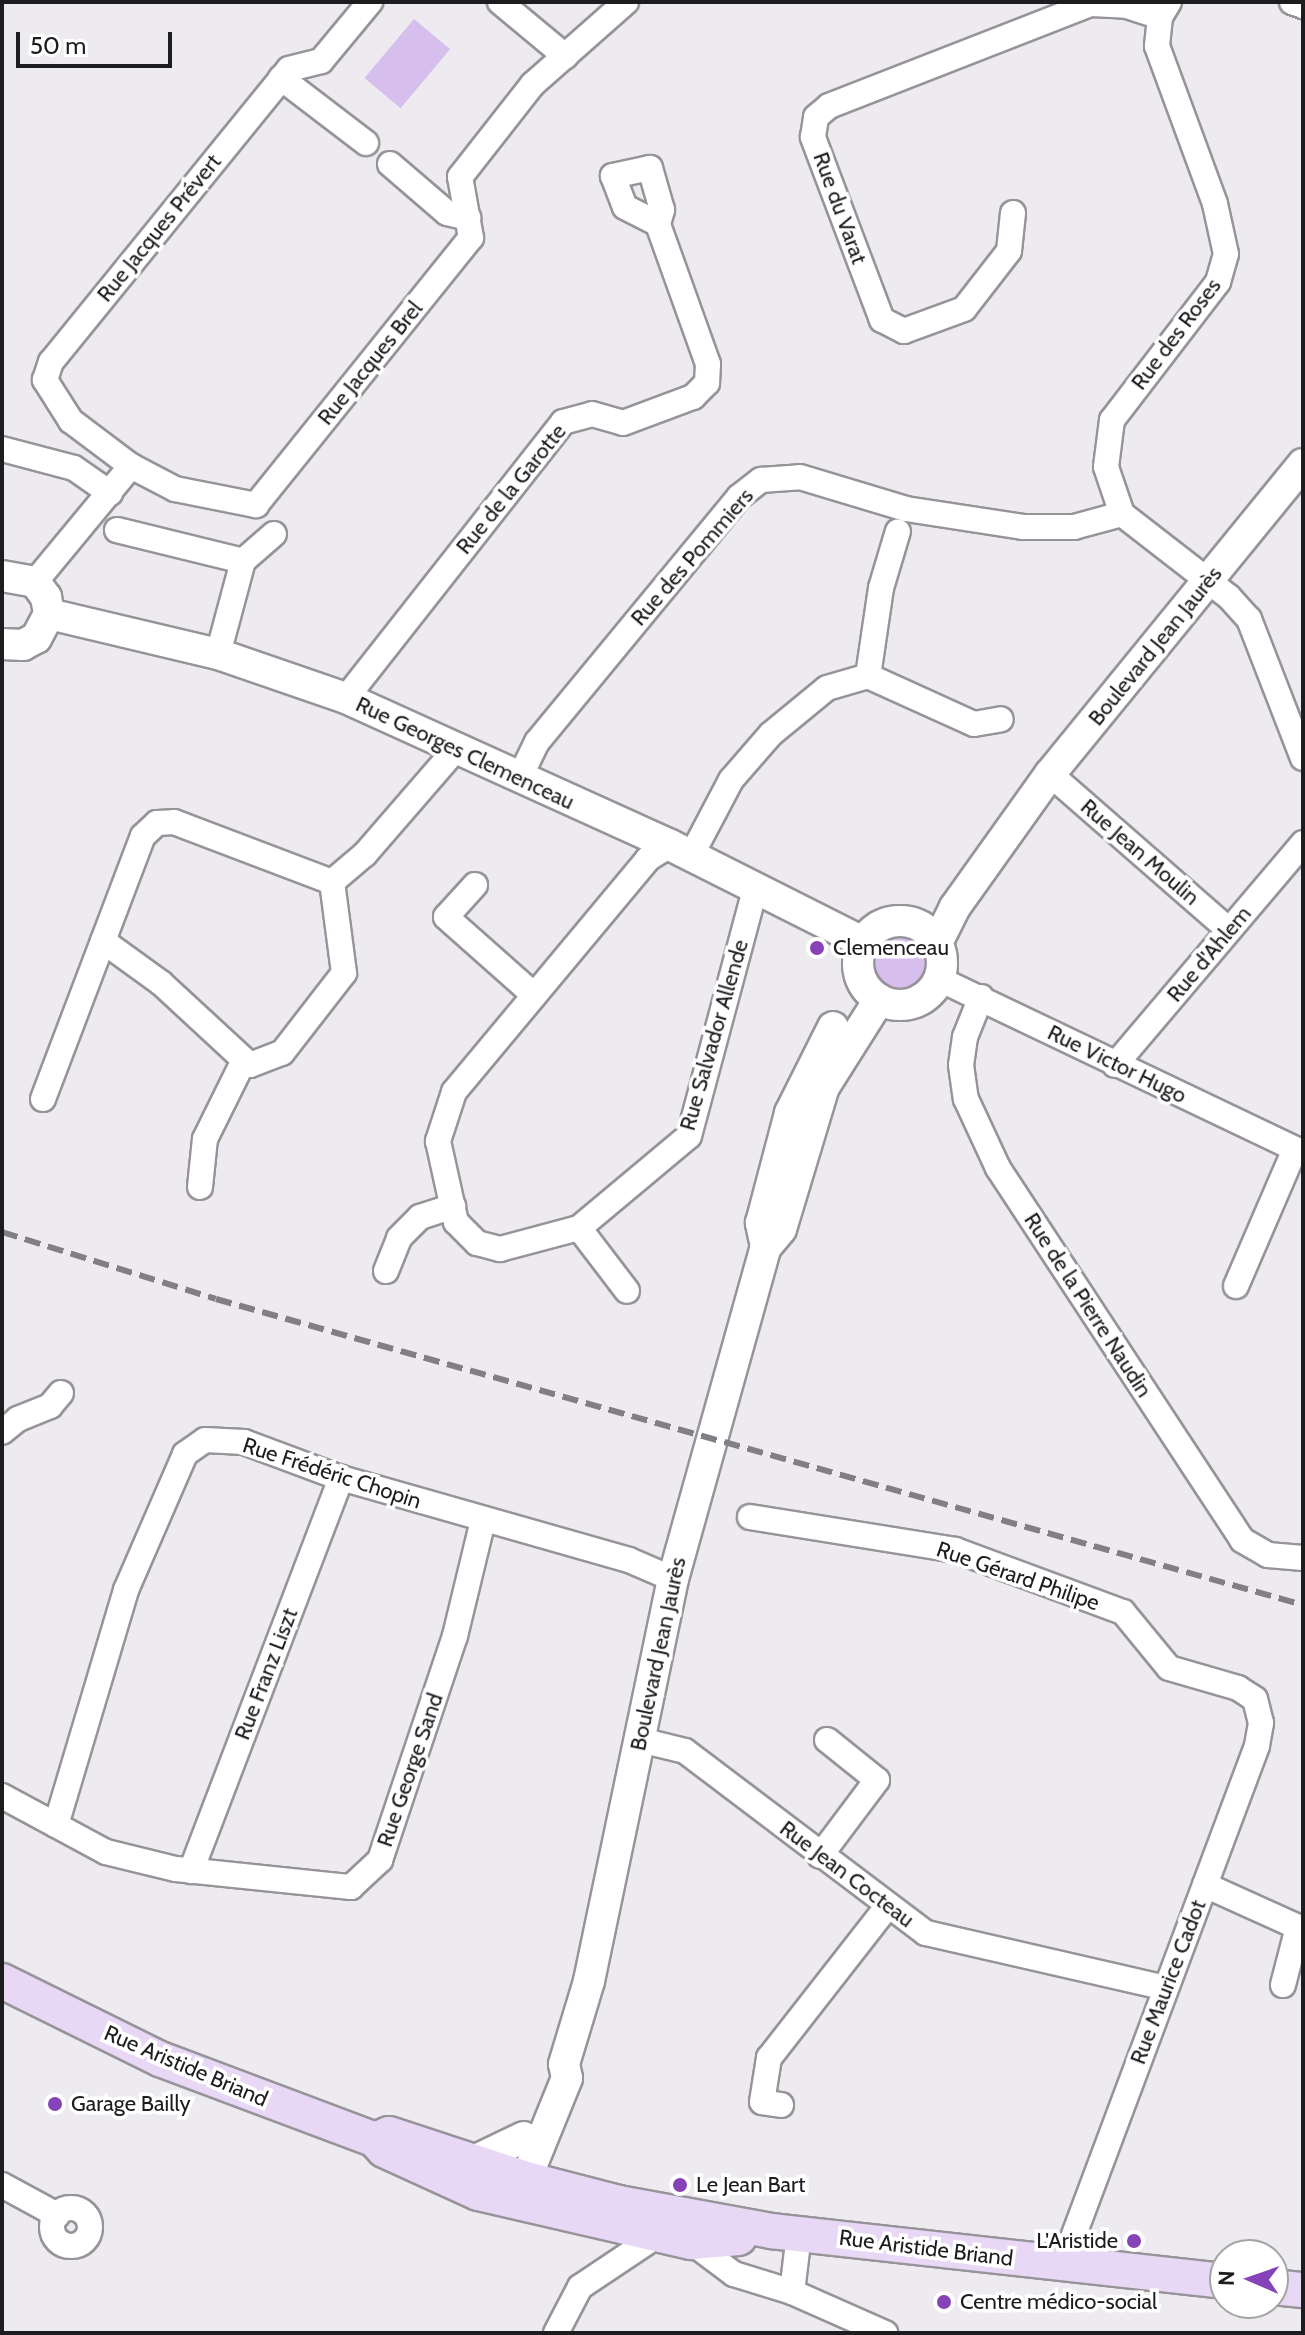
<!DOCTYPE html>
<meta charset="utf-8">
<style>
body{margin:0}
#map{position:relative;width:1305px;height:2335px;overflow:hidden;background:#edeaf0;font-family:Cabin,sans-serif}
div>[style]{position:absolute}
[style*='--x']{left:calc(var(--x)*1px);top:calc(var(--y)*1px);width:calc(var(--w)*1px);rotate:calc(var(--a)*1deg)}
.green>*{inset:0;background:#d6beed;transform-origin:0 0}
.round{border-radius:50%}
.roads{filter:drop-shadow(2px 0 #969499) drop-shadow(-2px 0 #969499) drop-shadow(0 2px #969499) drop-shadow(0 -2px #969499)}
.minor>*{height:24px;margin:-12px;padding:0 12px;transform-origin:12px;border-radius:12px;background:#fff}
.minor>.ring{margin:-12px;padding:0;box-sizing:content-box;background:none;border:24px solid #fff;border-radius:50%}
.tertiary>*{height:30px;margin:-15px;padding:0 15px;transform-origin:15px;border-radius:15px;background:#fff}
.tertiary>.ring{margin:-15px;padding:0;box-sizing:content-box;background:none;border:30px solid #fff;border-radius:50%}
.secondary>*{height:34px;margin:-17px;padding:0 17px;transform-origin:17px;border-radius:17px;background:#e8d8f6}
.rail>*{height:6px;margin-top:-3px;transform-origin:0;background:repeating-linear-gradient(90deg,#817f83 0 16px,transparent 0 24px)}
.dots>*{width:22px;height:22px;translate:-50% -50%;box-sizing:border-box;border:4px solid #fff;border-radius:50%}
span{translate:-50% -50%;white-space:nowrap;text-align:center;line-height:1.15;-webkit-text-stroke:7px #fff;paint-order:stroke}
.street-label{font-size:22px;color:#1d1c1e}
.poi-label{font-size:22px;color:#1d1c1e}
.left{translate:0 -50%;text-align:left}
.right{translate:-100% -50%;text-align:right}
.frame{position:absolute;inset:0;border:4px solid #1d1c1e;pointer-events:none}
.north{position:absolute;left:1209px;top:2239px;width:80px;height:80px;box-sizing:border-box;background:#fff;border:2px solid #a5a4a5;border-radius:50%;rotate:272deg;font-size:22px;font-weight:700;line-height:32px;text-align:center;color:#1d1c1e}
.north::after{content:'';display:block;margin:auto;width:28px;height:36px;background:#8643b8;clip-path:polygon(50% 0,100% 100%,50% 72%,0 100%)}
.scale{position:absolute;left:16px;top:32px;width:156px;height:36px;box-sizing:border-box;border:4px solid #1d1c1e;border-top:0;padding-left:10px;font-size:24px;line-height:28px;white-space:nowrap;color:#1d1c1e;-webkit-text-stroke:6px #fff;paint-order:stroke}
</style>
<div id="map">
<div class="green">
<i style="left:414px;top:19px;width:47px;height:77px;rotate:40deg"></i>
<i class="round" style="left:873px;top:935px;width:56px;height:56px"></i>
</div>
<div class="roads">
<div class="minor">
<i style="--x:500;--y:2;--w:85;--a:39.7"></i>
<i style="--x:1169;--y:2;--w:17;--a:121"></i>
<i style="--x:1160;--y:17;--w:29;--a:96"></i>
<i style="--x:1157;--y:46;--w:168;--a:69.8"></i>
<i style="--x:1215;--y:204;--w:51;--a:77.6"></i>
<i style="--x:1226;--y:254;--w:29;--a:106"></i>
<i style="--x:1218;--y:282;--w:174;--a:127.5"></i>
<i style="--x:1112;--y:420;--w:47;--a:97.3"></i>
<i style="--x:1106;--y:467;--w:50;--a:71.2"></i>
<i style="--x:1122;--y:514;--w:135;--a:37.8"></i>
<i style="--x:1229;--y:597;--w:30;--a:48"></i>
<i style="--x:1249;--y:619;--w:149;--a:68.8"></i>
<i style="--x:1292;--y:2;--w:12;--a:20"></i>
<i style="--x:281;--y:78;--w:107;--a:37.4"></i>
<i style="--x:390;--y:164;--w:75;--a:40.7"></i>
<i style="--x:447;--y:213;--w:22;--a:13"></i>
<i style="--x:1013;--y:213;--w:38;--a:96"></i>
<i style="--x:1009;--y:251;--w:73;--a:127.8"></i>
<i style="--x:964;--y:309;--w:64;--a:159.9"></i>
<i style="--x:904;--y:331;--w:25;--a:-153"></i>
<i style="--x:882;--y:320;--w:196;--a:-110.7"></i>
<i style="--x:813;--y:137;--w:20;--a:-81"></i>
<i style="--x:816;--y:117;--w:17;--a:-40"></i>
<i style="--x:829;--y:106;--w:281;--a:-21.3"></i>
<i style="--x:1091;--y:4;--w:36;--a:3"></i>
<i style="--x:1127;--y:6;--w:35;--a:18"></i>
<i style="--x:2;--y:449;--w:74;--a:14.8"></i>
<i style="--x:74;--y:468;--w:44;--a:34.8"></i>
<i style="--x:131;--y:466;--w:75;--a:-143.1"></i>
<i style="--x:71;--y:421;--w:49;--a:-122.4"></i>
<i style="--x:45;--y:380;--w:19;--a:-72"></i>
<i style="--x:51;--y:362;--w:377;--a:-50.9"></i>
<i style="--x:289;--y:69;--w:33;--a:-14"></i>
<i style="--x:321;--y:61;--w:77;--a:-50.3"></i>
<i style="--x:117;--y:530;--w:130;--a:13.8"></i>
<i style="--x:243;--y:561;--w:96;--a:105"></i>
<i style="--x:243;--y:561;--w:41;--a:-41.1"></i>
<i style="--x:35;--y:582;--w:151;--a:-50.4"></i>
<i style="--x:131;--y:466;--w:50;--a:27.6"></i>
<i style="--x:175;--y:489;--w:83;--a:11.2"></i>
<i style="--x:256;--y:505;--w:343;--a:-51.2"></i>
<i style="--x:471;--y:238;--w:62;--a:-100.2"></i>
<i style="--x:460;--y:177;--w:118;--a:-51.9"></i>
<i style="--x:533;--y:84;--w:124;--a:-41.4"></i>
<i style="--x:868;--y:676;--w:89;--a:-81.6"></i>
<i style="--x:881;--y:588;--w:59;--a:-73.4"></i>
<i style="--x:346;--y:698;--w:351;--a:-51.8"></i>
<i style="--x:563;--y:422;--w:30;--a:-15"></i>
<i style="--x:592;--y:414;--w:32;--a:16"></i>
<i style="--x:623;--y:423;--w:75;--a:-20.4"></i>
<i style="--x:693;--y:397;--w:20;--a:-45"></i>
<i style="--x:707;--y:383;--w:19;--a:-87"></i>
<i style="--x:708;--y:364;--w:149;--a:-109.7"></i>
<i style="--x:658;--y:224;--w:15;--a:-74"></i>
<i style="--x:662;--y:210;--w:44;--a:-105.9"></i>
<i style="--x:650;--y:168;--w:38;--a:168"></i>
<i style="--x:613;--y:176;--w:33;--a:69"></i>
<i style="--x:625;--y:207;--w:37;--a:27"></i>
<i style="--x:1050;--y:774;--w:237;--a:41.1"></i>
<i style="--x:519;--y:779;--w:41;--a:-64.1"></i>
<i style="--x:537;--y:742;--w:318;--a:-50.5"></i>
<i style="--x:739;--y:497;--w:28;--a:-38"></i>
<i style="--x:761;--y:480;--w:39;--a:-4"></i>
<i style="--x:800;--y:477;--w:111;--a:16.8"></i>
<i style="--x:906;--y:509;--w:118;--a:8.7"></i>
<i style="--x:1023;--y:527;--w:51;--a:0"></i>
<i style="--x:1074;--y:527;--w:50;--a:-15.2"></i>
<i style="--x:670;--y:845;--w:26;--a:148"></i>
<i style="--x:648;--y:859;--w:303;--a:129.8"></i>
<i style="--x:454;--y:1092;--w:52;--a:108.1"></i>
<i style="--x:438;--y:1141;--w:83;--a:77.5"></i>
<i style="--x:456;--y:1222;--w:30;--a:45"></i>
<i style="--x:477;--y:1243;--w:24;--a:15"></i>
<i style="--x:500;--y:1249;--w:82;--a:-14.9"></i>
<i style="--x:579;--y:1228;--w:143;--a:-39.9"></i>
<i style="--x:689;--y:1136;--w:255;--a:-75"></i>
<i style="--x:691;--y:856;--w:86;--a:-62.2"></i>
<i style="--x:731;--y:780;--w:61;--a:-49"></i>
<i style="--x:771;--y:734;--w:72;--a:-39.4"></i>
<i style="--x:827;--y:688;--w:43;--a:-16.3"></i>
<i style="--x:868;--y:676;--w:116;--a:24.4"></i>
<i style="--x:974;--y:724;--w:27;--a:-10"></i>
<i style="--x:475;--y:885;--w:43;--a:132.2"></i>
<i style="--x:446;--y:917;--w:118;--a:41.6"></i>
<i style="--x:103;--y:941;--w:72;--a:35.9"></i>
<i style="--x:161;--y:983;--w:121;--a:42.7"></i>
<i style="--x:250;--y:1065;--w:34;--a:-21"></i>
<i style="--x:282;--y:1053;--w:101;--a:-52.2"></i>
<i style="--x:344;--y:973;--w:92;--a:-97.5"></i>
<i style="--x:939;--y:979;--w:403;--a:25.5"></i>
<i style="--x:981;--y:997;--w:43;--a:111.8"></i>
<i style="--x:965;--y:1037;--w:28;--a:98"></i>
<i style="--x:961;--y:1065;--w:34;--a:82"></i>
<i style="--x:966;--y:1099;--w:76;--a:65.1"></i>
<i style="--x:998;--y:1168;--w:445;--a:56.7"></i>
<i style="--x:1242;--y:1540;--w:30;--a:30"></i>
<i style="--x:1268;--y:1555;--w:35;--a:5"></i>
<i style="--x:1115;--y:1065;--w:291;--a:-49.7"></i>
<i style="--x:43;--y:1099;--w:281;--a:-69.2"></i>
<i style="--x:143;--y:836;--w:19;--a:-43"></i>
<i style="--x:157;--y:823;--w:17;--a:-3"></i>
<i style="--x:174;--y:822;--w:169;--a:20.8"></i>
<i style="--x:332;--y:882;--w:43;--a:-40.3"></i>
<i style="--x:365;--y:854;--w:138;--a:-49.1"></i>
<i style="--x:200;--y:1187;--w:48;--a:-84.1"></i>
<i style="--x:205;--y:1139;--w:88;--a:-63.7"></i>
<i style="--x:579;--y:1228;--w:79;--a:52.7"></i>
<i style="--x:386;--y:1271;--w:35;--a:-68"></i>
<i style="--x:399;--y:1238;--w:30;--a:-45"></i>
<i style="--x:420;--y:1217;--w:35;--a:-18"></i>
<i style="--x:1236;--y:1286;--w:149;--a:-66.7"></i>
<i style="--x:2;--y:1432;--w:21;--a:-39"></i>
<i style="--x:18;--y:1419;--w:35;--a:-22"></i>
<i style="--x:50;--y:1406;--w:17;--a:-50"></i>
<i style="--x:750;--y:1517;--w:208;--a:9.1"></i>
<i style="--x:955;--y:1550;--w:179;--a:20.3"></i>
<i style="--x:1123;--y:1612;--w:72;--a:50.6"></i>
<i style="--x:1169;--y:1668;--w:72;--a:16.2"></i>
<i style="--x:1238;--y:1688;--w:20;--a:33"></i>
<i style="--x:1255;--y:1699;--w:25;--a:76"></i>
<i style="--x:1261;--y:1723;--w:23;--a:100"></i>
<i style="--x:1257;--y:1746;--w:553;--a:110.53"></i>
<i style="--x:640;--y:1740;--w:46;--a:13.7"></i>
<i style="--x:685;--y:1751;--w:302;--a:37.1"></i>
<i style="--x:926;--y:1933;--w:246;--a:12.9"></i>
<i style="--x:2;--y:1796;--w:118;--a:28.3"></i>
<i style="--x:106;--y:1852;--w:72;--a:13.7"></i>
<i style="--x:176;--y:1869;--w:176;--a:5.9"></i>
<i style="--x:351;--y:1887;--w:40;--a:-43"></i>
<i style="--x:380;--y:1860;--w:236;--a:-71.5"></i>
<i style="--x:455;--y:1636;--w:119;--a:-76.4"></i>
<i style="--x:56;--y:1825;--w:245;--a:-73.4"></i>
<i style="--x:126;--y:1590;--w:148;--a:-66.5"></i>
<i style="--x:185;--y:1454;--w:24;--a:-35"></i>
<i style="--x:205;--y:1440;--w:39;--a:3"></i>
<i style="--x:244;--y:1442;--w:103;--a:20.4"></i>
<i style="--x:341;--y:1478;--w:299;--a:15.9"></i>
<i style="--x:629;--y:1560;--w:48;--a:23.4"></i>
<i style="--x:820;--y:1856;--w:95;--a:-53.1"></i>
<i style="--x:877;--y:1780;--w:64;--a:-141.3"></i>
<i style="--x:191;--y:1871;--w:421;--a:-69.1"></i>
<i style="--x:1205;--y:1885;--w:102;--a:24.3"></i>
<i style="--x:1298;--y:1927;--w:60;--a:104.5"></i>
<i style="--x:781;--y:2105;--w:19;--a:-171"></i>
<i style="--x:762;--y:2102;--w:45;--a:-81"></i>
<i style="--x:769;--y:2058;--w:192;--a:-52"></i>
<i style="--x:2;--y:2185;--w:63;--a:28.6"></i>
<i class="ring" style="left:52px;top:2208px;width:14px;height:14px"></i>
<i style="--x:691;--y:2242;--w:54;--a:36.7"></i>
<i style="--x:734;--y:2274;--w:61;--a:17.2"></i>
<i style="--x:792;--y:2292;--w:102;--a:23.8"></i>
<i style="--x:792;--y:2292;--w:58;--a:-83.1"></i>
<i style="--x:556;--y:2333;--w:52;--a:-62.4"></i>
<i style="--x:580;--y:2287;--w:94;--a:-33.7"></i>
</div>
<div class="tertiary">
<i style="--x:2;--y:576;--w:34;--a:10"></i>
<i style="--x:35;--y:582;--w:19;--a:54"></i>
<i style="--x:46;--y:597;--w:17;--a:80"></i>
<i style="--x:49;--y:614;--w:27;--a:118"></i>
<i style="--x:36;--y:638;--w:15;--a:152"></i>
<i style="--x:23;--y:645;--w:21;--a:-177"></i>
<i style="--x:49;--y:614;--w:174;--a:13.3"></i>
<i style="--x:218;--y:654;--w:135;--a:19"></i>
<i style="--x:346;--y:698;--w:356;--a:24.4"></i>
<i style="--x:670;--y:845;--w:216;--a:26.7"></i>
<i class="ring" style="left:858px;top:921px;width:54px;height:54px"></i>
<i style="--x:937;--y:943;--w:40;--a:-63.4"></i>
<i style="--x:955;--y:907;--w:163;--a:-54.5"></i>
<i style="--x:1050;--y:774;--w:400;--a:-50.8"></i>
<i style="--x:766;--y:1247;--w:25;--a:-102"></i>
<i style="--x:761;--y:1223;--w:114;--a:-75.2"></i>
<i style="--x:790;--y:1113;--w:96;--a:-63.4"></i>
<i style="--x:476;--y:2160;--w:53;--a:-25.6"></i>
<i style="--x:526;--y:2179;--w:109;--a:-67.9"></i>
<i style="--x:567;--y:2078;--w:14;--a:-102"></i>
<i style="--x:564;--y:2064;--w:87;--a:-73.2"></i>
<i style="--x:589;--y:1981;--w:411;--a:-78.2"></i>
<i style="--x:673;--y:1579;--w:345;--a:-74.4"></i>
<i style="--x:766;--y:1247;--w:23;--a:-50"></i>
<i style="--x:781;--y:1229;--w:148;--a:-73.2"></i>
<i style="--x:824;--y:1087;--w:103;--a:-57.7"></i>
</div>
<div class="secondary">
<i style="--x:2;--y:1981;--w:176;--a:26.3"></i>
<i style="--x:160;--y:2059;--w:230;--a:20.6"></i>
<i style="--x:375;--y:2140;--w:13;--a:48"></i>
<i style="--x:384;--y:2150;--w:103;--a:24.6"></i>
<i style="--x:478;--y:2193;--w:219;--a:13"></i>
<i style="--x:691;--y:2242;--w:48;--a:-4.8"></i>
<i style="--x:375;--y:2140;--w:15;--a:-23"></i>
<i style="--x:389;--y:2134;--w:144;--a:18.2"></i>
<i style="--x:526;--y:2179;--w:96;--a:14.5"></i>
<i style="--x:619;--y:2203;--w:155;--a:10.4"></i>
<i style="--x:771;--y:2231;--w:457;--a:6.3"></i>
<i style="--x:1273;--y:2287;--w:30;--a:6"></i>
</div>
</div>
<div class="rail">
<i style="--x:2;--y:1232;--w:224;--a:17.4"></i>
<i style="--x:216;--y:1299;--w:1129;--a:15.72"></i>
</div>
<div class="dots">
<i style="left:817px;top:948px;background:#8643b8"></i>
<i style="left:55px;top:2104px;background:#8643b8"></i>
<i style="left:680px;top:2185px;background:#8643b8"></i>
<i style="left:1134px;top:2241px;background:#8643b8"></i>
<i style="left:944px;top:2302px;background:#8643b8"></i>
</div>
<div class="street-label">
<span style="left:840px;top:208px;rotate:70deg">Rue du Varat</span>
<span style="left:159px;top:228px;rotate:-51deg">Rue Jacques Prévert</span>
<span style="left:1176px;top:334px;rotate:-53deg">Rue des Roses</span>
<span style="left:370px;top:363px;rotate:-51deg">Rue Jacques Brel</span>
<span style="left:511px;top:489px;rotate:-51deg">Rue de la Garotte</span>
<span style="left:692px;top:557px;rotate:-49deg">Rue des Pommiers</span>
<span style="left:1155px;top:646px;rotate:-51deg">Boulevard Jean Jaurès</span>
<span style="left:465px;top:753px;rotate:25deg">Rue Georges Clemenceau</span>
<span style="left:1140px;top:852px;rotate:41deg">Rue Jean Moulin</span>
<span style="left:1209px;top:954px;rotate:-50deg">Rue d'Ahlem</span>
<span style="left:714px;top:1035px;rotate:-74deg">Rue Salvador Allende</span>
<span style="left:1117px;top:1064px;rotate:26deg">Rue Victor Hugo</span>
<span style="left:1088px;top:1305px;rotate:57deg">Rue de la Pierre Naudin</span>
<span style="left:332px;top:1473px;rotate:18deg">Rue Frédéric Chopin</span>
<span style="left:1018px;top:1576px;rotate:19deg">Rue Gérard Philipe</span>
<span style="left:658px;top:1654px;rotate:-78deg">Boulevard Jean Jaurès</span>
<span style="left:266px;top:1674px;rotate:-69deg">Rue Franz Liszt</span>
<span style="left:410px;top:1770px;rotate:-71deg">Rue George Sand</span>
<span style="left:847px;top:1874px;rotate:37deg">Rue Jean Cocteau</span>
<span style="left:1168px;top:1982px;rotate:-69deg">Rue Maurice Cadot</span>
<span style="left:186px;top:2066px;rotate:23deg">Rue Aristide Briand</span>
<span style="left:926px;top:2248px;rotate:7deg">Rue Aristide Briand</span>
</div>
<div class="poi-label">
<span class="left" style="left:833px;top:948px">Clemenceau</span>
<span class="left" style="left:71px;top:2104px">Garage Bailly</span>
<span class="left" style="left:696px;top:2185px">Le Jean Bart</span>
<span class="right" style="left:1118px;top:2241px">L'Aristide</span>
<span class="left" style="left:960px;top:2302px">Centre médico-social</span>
</div>
<div class="frame"></div>
<div class="north">N</div>
<div class="scale">50 m</div>
</div>
